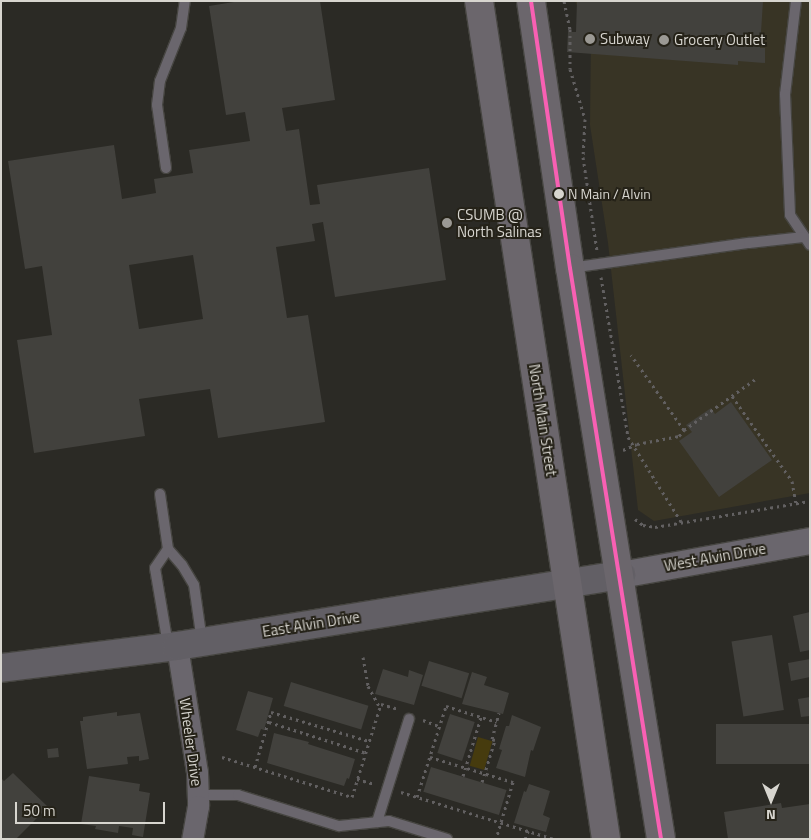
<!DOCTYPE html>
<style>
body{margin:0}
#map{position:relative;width:811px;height:840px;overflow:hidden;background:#2b2a25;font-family:"Titillium Web",sans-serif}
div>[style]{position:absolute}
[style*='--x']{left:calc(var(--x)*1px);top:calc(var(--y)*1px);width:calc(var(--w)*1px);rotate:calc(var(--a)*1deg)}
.built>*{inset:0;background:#383425}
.green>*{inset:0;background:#463b0e;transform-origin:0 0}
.building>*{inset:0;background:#42413d;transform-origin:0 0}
.path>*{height:3px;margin-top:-1.5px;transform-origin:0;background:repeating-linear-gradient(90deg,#626061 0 2.5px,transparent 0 6.5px)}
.roads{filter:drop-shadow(1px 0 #464541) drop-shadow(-1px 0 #464541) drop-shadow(0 1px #464541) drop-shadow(0 -1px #464541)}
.service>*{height:10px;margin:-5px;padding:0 5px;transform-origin:5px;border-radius:5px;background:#6a666d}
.minor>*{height:21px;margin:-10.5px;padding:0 10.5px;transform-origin:10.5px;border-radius:10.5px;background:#6a666d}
.tertiary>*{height:26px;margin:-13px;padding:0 13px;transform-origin:13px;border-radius:13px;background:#6a666d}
.secondary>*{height:28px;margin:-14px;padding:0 14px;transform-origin:14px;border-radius:14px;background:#625f65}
.primary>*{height:28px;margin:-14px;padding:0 14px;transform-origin:14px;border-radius:14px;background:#6b666c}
.bus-1>*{height:4px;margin:-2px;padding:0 2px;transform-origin:2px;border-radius:2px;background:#f860b3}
.dots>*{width:14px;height:14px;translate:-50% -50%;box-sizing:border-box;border:2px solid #252218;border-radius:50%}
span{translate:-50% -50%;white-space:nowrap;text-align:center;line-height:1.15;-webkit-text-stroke:4px #252218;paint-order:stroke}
.bus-label{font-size:14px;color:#d7d5cf}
.left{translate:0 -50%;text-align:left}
.poi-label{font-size:15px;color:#d7d5cf}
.street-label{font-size:15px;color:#d7d5cf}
.frame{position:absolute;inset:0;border:2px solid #d7d5cf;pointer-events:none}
.north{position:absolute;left:746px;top:775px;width:50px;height:50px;-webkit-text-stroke:4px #252218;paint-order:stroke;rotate:180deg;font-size:14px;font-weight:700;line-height:20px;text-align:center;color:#d7d5cf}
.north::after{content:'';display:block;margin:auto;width:18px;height:22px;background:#d7d5cf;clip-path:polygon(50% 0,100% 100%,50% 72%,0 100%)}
.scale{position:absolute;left:15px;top:802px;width:150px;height:22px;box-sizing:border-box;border:2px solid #d7d5cf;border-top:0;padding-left:6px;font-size:15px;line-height:18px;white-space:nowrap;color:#d7d5cf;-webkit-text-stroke:4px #252218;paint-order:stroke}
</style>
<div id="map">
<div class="built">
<i style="clip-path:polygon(575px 1px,810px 1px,810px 493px,654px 521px,638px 510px,608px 243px,590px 125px,591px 36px)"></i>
</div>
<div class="green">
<i style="left:478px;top:737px;width:15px;height:30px;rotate:16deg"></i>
</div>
<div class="building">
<i style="clip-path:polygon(evenodd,240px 1px,320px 1px,335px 100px,282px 108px,286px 131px,299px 129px,310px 205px,320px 204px,317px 185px,429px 168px,446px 280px,335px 297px,323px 222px,312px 224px,315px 241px,276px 247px,287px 318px,308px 315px,325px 422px,218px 438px,210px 389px,139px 399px,145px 436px,34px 453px,17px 340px,52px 335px,42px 266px,25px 269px,8px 161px,114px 145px,122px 199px,156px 193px,154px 179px,193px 173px,189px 150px,250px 141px,245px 112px,226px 115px,209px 6px,240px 1px,193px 255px,203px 319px,139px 329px,129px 265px,193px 255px)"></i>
<i style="clip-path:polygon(577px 1px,763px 1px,760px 48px,765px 48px,765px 63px,738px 61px,738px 65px,567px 52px,568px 32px,576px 32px)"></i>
<i style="clip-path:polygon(731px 402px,772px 460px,719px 497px,679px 441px,692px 432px,686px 425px,711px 408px,715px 414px)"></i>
<i style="clip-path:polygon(810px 612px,810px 650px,800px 652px,793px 616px)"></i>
<i style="left:772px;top:635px;width:76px;height:41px;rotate:81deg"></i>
<i style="clip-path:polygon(810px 659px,810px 677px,791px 681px,788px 663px)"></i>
<i style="left:429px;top:661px;width:42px;height:26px;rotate:17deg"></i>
<i style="clip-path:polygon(383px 669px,408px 677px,409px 670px,423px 675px,414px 705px,375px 694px)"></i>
<i style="clip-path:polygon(472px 672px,487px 677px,484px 685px,509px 693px,503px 714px,462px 704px)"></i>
<i style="left:291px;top:682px;width:81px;height:25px;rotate:17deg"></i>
<i style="clip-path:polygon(248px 691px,273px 698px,264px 730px,261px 729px,258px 737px,236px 730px)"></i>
<i style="clip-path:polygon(810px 697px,810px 716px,801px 717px,798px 699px)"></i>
<i style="clip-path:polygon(117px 712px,117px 716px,140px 713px,149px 759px,139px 761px,139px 756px,127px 757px,128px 764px,87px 769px,80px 721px,83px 721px,83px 717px)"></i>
<i style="left:450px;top:714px;width:26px;height:41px;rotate:18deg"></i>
<i style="clip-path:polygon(512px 715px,541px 727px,533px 751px,531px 750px,525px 777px,496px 768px,502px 750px,499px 749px,506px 726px,509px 726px)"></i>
<i style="left:810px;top:724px;width:40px;height:94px;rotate:90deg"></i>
<i style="clip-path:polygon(274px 733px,309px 742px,308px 744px,355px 759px,349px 779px,347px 778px,344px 786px,267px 763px)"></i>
<i style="left:58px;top:748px;width:9px;height:11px;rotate:84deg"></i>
<i style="left:431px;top:767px;width:79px;height:26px;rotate:17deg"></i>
<i style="clip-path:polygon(13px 773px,48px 807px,16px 839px,1px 839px,1px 778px,4px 781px)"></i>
<i style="clip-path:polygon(89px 776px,140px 784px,139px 791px,150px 793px,143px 837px,132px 835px,133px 828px,119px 826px,118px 833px,95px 829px,96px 826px,81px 824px)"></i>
<i style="clip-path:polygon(529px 784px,550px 791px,543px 815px,550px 818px,546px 832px,514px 823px,524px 791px,526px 792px)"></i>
<i style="clip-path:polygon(781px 803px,782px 808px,810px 804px,810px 839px,728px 839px,724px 812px)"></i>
</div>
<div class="path">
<i style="--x:564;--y:1;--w:29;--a:78"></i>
<i style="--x:570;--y:29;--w:40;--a:90"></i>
<i style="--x:570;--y:69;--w:52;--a:73.3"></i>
<i style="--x:585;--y:119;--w:38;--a:93"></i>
<i style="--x:583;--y:157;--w:95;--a:81.5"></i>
<i style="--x:601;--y:277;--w:162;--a:80.4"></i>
<i style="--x:628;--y:437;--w:102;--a:57.9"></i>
<i style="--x:732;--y:396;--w:104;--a:54.8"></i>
<i style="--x:792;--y:481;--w:23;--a:80"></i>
<i style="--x:684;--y:430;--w:90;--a:-35.5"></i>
<i style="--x:623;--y:450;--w:15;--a:-23"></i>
<i style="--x:637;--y:444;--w:43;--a:-10.8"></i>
<i style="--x:679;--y:436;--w:8;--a:-50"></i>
<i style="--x:684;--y:430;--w:92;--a:-125.2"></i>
<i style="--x:635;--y:519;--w:10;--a:37"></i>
<i style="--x:643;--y:525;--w:12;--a:9"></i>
<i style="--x:655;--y:527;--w:157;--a:-9.5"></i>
<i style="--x:363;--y:657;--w:29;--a:80"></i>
<i style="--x:368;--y:686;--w:23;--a:61"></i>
<i style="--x:423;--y:720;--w:17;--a:21"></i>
<i style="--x:269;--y:722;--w:102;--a:17.7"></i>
<i style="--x:222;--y:757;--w:136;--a:17.1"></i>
<i style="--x:352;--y:797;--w:97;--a:-72.7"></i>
<i style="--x:381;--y:704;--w:18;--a:16"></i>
<i style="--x:430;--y:757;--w:87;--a:16.8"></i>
<i style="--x:513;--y:782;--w:59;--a:106.6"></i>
<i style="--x:255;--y:767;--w:57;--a:-73.8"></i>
<i style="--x:271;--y:712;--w:102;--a:16.5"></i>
<i style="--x:463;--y:776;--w:62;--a:-73"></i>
<i style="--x:357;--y:779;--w:18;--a:16"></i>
<i style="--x:482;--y:782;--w:44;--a:-72.8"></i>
<i style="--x:495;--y:740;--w:3;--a:-162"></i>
<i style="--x:492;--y:739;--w:27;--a:-75"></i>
<i style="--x:401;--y:792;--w:160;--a:17.1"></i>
<i style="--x:417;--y:797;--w:96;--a:-72.3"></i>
<i style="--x:446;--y:706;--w:53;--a:17.4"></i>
<i style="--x:525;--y:839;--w:9;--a:-69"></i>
</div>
<div class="roads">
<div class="service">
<i style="--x:796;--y:1;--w:94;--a:96.7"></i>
<i style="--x:785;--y:94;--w:121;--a:87.6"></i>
<i style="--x:790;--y:215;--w:36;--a:56"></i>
<i style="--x:166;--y:168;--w:64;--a:-98.1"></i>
<i style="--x:157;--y:105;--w:24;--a:-83"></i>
<i style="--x:160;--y:81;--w:57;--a:-68.4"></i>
<i style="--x:181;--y:28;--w:27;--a:-82"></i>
<i style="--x:570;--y:268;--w:181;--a:-8"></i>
<i style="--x:749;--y:243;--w:55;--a:-6.2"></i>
<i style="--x:160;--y:494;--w:56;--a:81.7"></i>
<i style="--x:168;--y:549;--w:21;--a:49"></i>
<i style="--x:182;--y:565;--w:23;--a:59"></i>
<i style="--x:194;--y:585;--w:57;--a:81.9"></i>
<i style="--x:168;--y:645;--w:78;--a:-99.6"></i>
<i style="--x:155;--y:568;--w:23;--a:-56"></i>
<i style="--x:198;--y:795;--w:40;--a:0"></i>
<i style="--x:238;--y:795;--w:106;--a:17.1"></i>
<i style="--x:339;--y:826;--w:50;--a:-5.7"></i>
<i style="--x:389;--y:821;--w:61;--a:17.2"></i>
<i style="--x:377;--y:822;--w:108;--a:-72.7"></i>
</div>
<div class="minor">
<i style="--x:177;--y:646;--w:128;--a:81"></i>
<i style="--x:197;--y:772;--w:34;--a:88"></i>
<i style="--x:198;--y:806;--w:34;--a:100"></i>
</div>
<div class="tertiary">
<i style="--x:621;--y:575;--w:192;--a:-10.2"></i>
</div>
<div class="secondary">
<i style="--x:1;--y:668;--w:177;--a:-7.1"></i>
<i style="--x:177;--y:646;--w:450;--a:-9.1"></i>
</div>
<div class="primary">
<i style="--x:479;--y:1;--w:848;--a:81.38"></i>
<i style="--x:531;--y:1;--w:270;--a:81.7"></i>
<i style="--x:570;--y:268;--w:578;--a:80.94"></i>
</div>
</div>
<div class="bus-1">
<i style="--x:531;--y:1;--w:270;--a:81.7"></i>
<i style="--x:570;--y:268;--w:578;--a:80.94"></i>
</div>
<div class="dots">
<i style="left:590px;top:39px;background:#9b9994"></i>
<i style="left:664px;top:40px;background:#9b9994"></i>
<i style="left:559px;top:194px;background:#d7d5cf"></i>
<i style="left:447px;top:223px;background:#9b9994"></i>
</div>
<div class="bus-label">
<span class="left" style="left:568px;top:194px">N Main / Alvin</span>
</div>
<div class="poi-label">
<span class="left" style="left:600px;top:39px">Subway</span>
<span class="left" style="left:674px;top:40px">Grocery Outlet</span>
<span class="left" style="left:457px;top:223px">CSUMB @<br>North Salinas</span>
</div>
<div class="street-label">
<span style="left:543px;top:420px;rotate:81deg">North Main Street</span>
<span style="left:715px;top:557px;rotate:-10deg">West Alvin Drive</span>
<span style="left:311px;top:624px;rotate:-9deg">East Alvin Drive</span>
<span style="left:191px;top:742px;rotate:82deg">Wheeler Drive</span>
</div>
<div class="frame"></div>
<div class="north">N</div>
<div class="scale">50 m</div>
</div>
